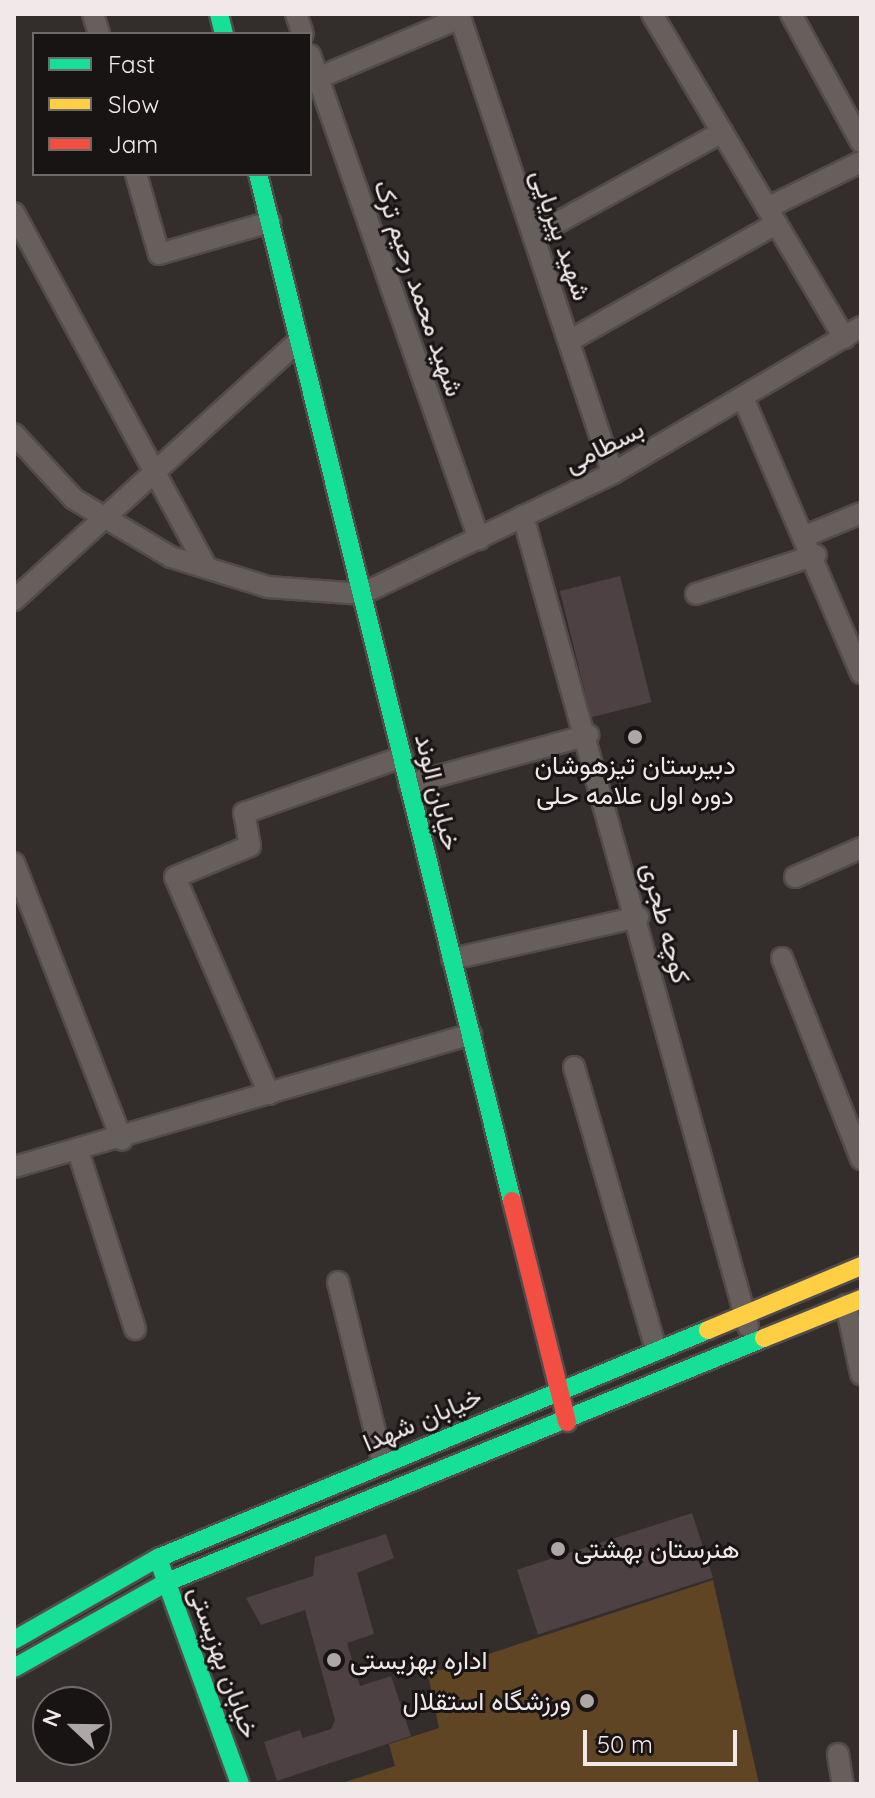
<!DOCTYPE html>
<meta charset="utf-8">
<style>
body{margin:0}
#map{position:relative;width:875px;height:1798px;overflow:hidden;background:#332d2c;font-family:Quicksand,Vazirmatn,sans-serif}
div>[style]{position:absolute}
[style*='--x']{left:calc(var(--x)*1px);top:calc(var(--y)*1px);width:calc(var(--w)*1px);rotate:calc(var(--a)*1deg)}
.green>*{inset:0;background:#604524}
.building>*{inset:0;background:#4e4144;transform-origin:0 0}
.roads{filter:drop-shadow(2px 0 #514c4b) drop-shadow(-2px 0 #514c4b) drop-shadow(0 2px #514c4b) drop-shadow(0 -2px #514c4b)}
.street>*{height:20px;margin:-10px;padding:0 10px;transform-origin:10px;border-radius:10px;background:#675f5b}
.fast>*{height:18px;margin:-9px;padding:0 9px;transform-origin:9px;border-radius:9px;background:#16e098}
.slow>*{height:18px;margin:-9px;padding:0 9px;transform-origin:9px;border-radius:9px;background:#ffcf43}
.jam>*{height:18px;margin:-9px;padding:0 9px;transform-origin:9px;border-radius:9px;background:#f24e42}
.dots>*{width:22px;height:22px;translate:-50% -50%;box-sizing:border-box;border:4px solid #191414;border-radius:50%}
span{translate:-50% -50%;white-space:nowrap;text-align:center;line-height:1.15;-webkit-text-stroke:6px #191414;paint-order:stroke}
.street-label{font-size:26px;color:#f1e9e9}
.poi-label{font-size:26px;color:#f1e9e9}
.left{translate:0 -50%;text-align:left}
.right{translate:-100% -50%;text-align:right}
.frame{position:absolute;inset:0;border:16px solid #f1e9e9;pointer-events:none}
.legend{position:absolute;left:32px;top:32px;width:280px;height:144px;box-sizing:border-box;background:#191414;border:2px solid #6f6969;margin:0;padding:10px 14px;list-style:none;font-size:24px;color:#f1e9e9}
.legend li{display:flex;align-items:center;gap:16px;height:40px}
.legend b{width:40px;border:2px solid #6f6969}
.north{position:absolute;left:32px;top:1686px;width:80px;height:80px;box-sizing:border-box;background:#191414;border:2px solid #6f6969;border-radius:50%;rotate:292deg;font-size:22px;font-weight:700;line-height:32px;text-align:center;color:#f1e9e9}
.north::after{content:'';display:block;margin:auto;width:28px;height:36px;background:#aea7a7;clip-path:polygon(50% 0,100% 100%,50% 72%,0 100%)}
.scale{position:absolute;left:583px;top:1730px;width:154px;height:36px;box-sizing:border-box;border:4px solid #f1e9e9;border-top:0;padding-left:10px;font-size:24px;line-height:28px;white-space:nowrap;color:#f1e9e9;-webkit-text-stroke:6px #191414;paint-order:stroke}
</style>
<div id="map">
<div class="green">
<i style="clip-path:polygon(713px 1580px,759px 1784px,339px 1784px,395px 1766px,389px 1744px,439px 1728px,428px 1674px)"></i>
</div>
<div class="building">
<i style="left:620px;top:576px;width:130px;height:62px;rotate:76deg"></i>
<i style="left:692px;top:1513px;width:68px;height:184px;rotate:72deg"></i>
<i style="clip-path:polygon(386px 1534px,394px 1558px,357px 1573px,374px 1634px,347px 1643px,360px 1686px,391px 1676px,411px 1736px,277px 1781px,264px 1742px,300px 1730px,303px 1738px,331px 1729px,335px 1720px,305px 1610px,261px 1625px,246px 1598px,313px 1576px,315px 1557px)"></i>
</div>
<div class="roads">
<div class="street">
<i style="--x:93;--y:14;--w:21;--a:73"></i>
<i style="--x:296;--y:14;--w:21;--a:71"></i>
<i style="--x:459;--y:14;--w:484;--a:71.5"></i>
<i style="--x:652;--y:14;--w:377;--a:59.3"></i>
<i style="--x:791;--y:14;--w:146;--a:61.3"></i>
<i style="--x:310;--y:55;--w:513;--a:70.75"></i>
<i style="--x:318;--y:78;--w:154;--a:-22.9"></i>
<i style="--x:136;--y:174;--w:83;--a:74"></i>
<i style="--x:159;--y:254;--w:116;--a:-16.1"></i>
<i style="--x:767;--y:208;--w:105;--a:-26.1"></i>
<i style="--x:14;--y:213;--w:402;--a:61.5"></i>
<i style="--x:533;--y:236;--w:216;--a:-28.8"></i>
<i style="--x:569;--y:341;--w:238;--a:-29.5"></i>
<i style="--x:744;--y:400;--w:297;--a:66.8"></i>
<i style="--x:14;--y:434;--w:88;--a:47.3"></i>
<i style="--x:74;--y:499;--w:113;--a:30.9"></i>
<i style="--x:171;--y:557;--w:102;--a:17.2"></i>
<i style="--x:268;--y:587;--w:94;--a:4.3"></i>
<i style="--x:362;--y:594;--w:279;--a:-25.7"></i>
<i style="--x:613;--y:473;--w:288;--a:-30.5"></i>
<i style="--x:523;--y:516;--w:841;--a:74.48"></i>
<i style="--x:808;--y:535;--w:57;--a:-22.5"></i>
<i style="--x:696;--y:594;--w:126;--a:-18"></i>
<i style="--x:14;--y:600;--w:385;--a:-42.3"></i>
<i style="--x:409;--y:784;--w:186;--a:-15.3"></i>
<i style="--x:14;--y:863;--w:297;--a:68.7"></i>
<i style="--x:795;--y:877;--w:72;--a:-23.7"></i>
<i style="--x:782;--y:958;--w:216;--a:68.5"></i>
<i style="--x:452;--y:959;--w:191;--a:-12.7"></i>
<i style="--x:574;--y:1067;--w:294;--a:73.8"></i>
<i style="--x:269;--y:1094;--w:236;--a:-113.4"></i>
<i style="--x:175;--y:877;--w:81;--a:-22.5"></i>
<i style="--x:250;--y:846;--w:34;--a:-100"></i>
<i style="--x:244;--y:813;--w:168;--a:-19.5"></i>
<i style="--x:78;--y:1151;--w:187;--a:72.2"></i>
<i style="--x:14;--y:1167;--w:476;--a:-16.2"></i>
<i style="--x:338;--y:1282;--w:187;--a:76.1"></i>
<i style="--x:846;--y:1305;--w:71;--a:77.7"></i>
<i style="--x:838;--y:1754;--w:30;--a:81"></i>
</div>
<div class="fast">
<i style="--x:219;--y:14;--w:21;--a:76"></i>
<i style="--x:258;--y:174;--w:1058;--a:76.11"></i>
<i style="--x:160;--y:1564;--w:234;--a:70"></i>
<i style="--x:14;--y:1640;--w:166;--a:-29.7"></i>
<i style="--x:158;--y:1558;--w:595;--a:-22.52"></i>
<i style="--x:14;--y:1668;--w:176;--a:-29.3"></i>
<i style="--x:167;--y:1582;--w:645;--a:-22.23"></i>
</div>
<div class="slow">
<i style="--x:708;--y:1330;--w:166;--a:-22.7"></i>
<i style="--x:764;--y:1338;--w:105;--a:-21.9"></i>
</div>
<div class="jam">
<i style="--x:512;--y:1201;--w:228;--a:76"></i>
</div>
</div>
<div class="dots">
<i style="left:635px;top:737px;background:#aea7a7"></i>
<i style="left:558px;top:1549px;background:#aea7a7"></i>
<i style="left:334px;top:1660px;background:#aea7a7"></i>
<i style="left:587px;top:1701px;background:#aea7a7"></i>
</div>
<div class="street-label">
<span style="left:561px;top:235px;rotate:71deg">شهید پیریایی</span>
<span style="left:419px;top:288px;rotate:71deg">شهید محمد رحیم ترک</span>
<span style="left:604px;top:446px;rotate:-27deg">بسطامی</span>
<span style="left:438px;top:792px;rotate:76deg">خیابان الوند</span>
<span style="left:666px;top:923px;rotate:75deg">کوچه طجری</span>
<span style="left:422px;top:1419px;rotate:-23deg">خیابان شهدا</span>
<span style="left:224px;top:1662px;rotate:70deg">خیابان بهزیستی</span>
</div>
<div class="poi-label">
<span style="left:635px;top:780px">دبیرستان تیزهوشان<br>دوره اول علامه حلی</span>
<span class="left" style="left:574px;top:1549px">هنرستان بهشتی</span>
<span class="left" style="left:350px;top:1660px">اداره بهزیستی</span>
<span class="right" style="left:571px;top:1701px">ورزشگاه استقلال</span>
</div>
<div class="frame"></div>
<ul class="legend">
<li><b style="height:10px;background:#16e098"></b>Fast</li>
<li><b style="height:10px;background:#ffcf43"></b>Slow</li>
<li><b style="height:10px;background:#f24e42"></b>Jam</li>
</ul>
<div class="north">N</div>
<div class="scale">50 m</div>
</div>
